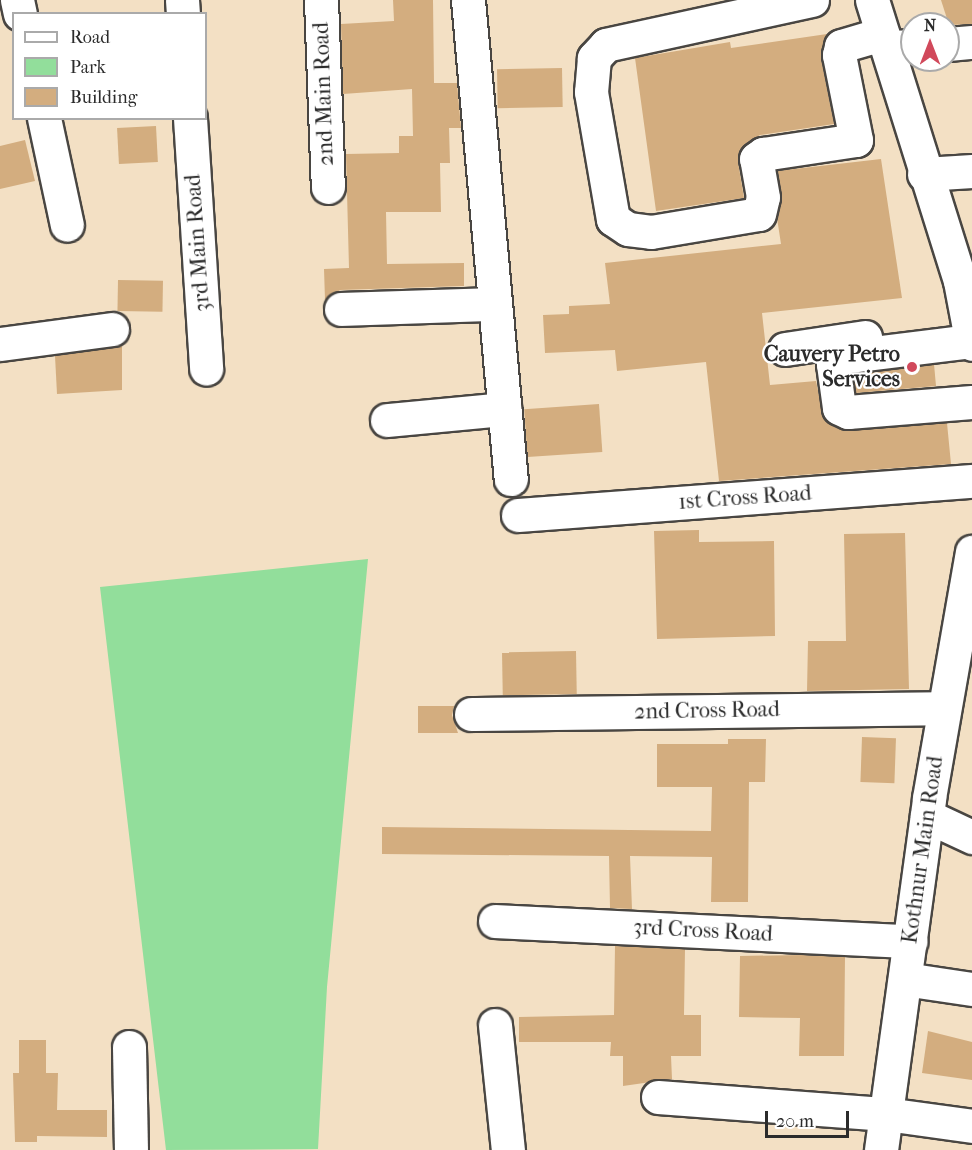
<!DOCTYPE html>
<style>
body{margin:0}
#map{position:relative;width:972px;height:1150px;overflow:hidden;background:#f3e0c4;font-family:"IM FELL French Canon",serif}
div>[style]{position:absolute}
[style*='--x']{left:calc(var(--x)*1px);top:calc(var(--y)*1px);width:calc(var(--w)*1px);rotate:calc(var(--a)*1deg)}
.green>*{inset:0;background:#92de9b}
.building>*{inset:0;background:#d3ad7f;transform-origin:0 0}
.roads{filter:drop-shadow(2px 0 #494642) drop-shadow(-2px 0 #494642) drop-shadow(0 2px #494642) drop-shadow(0 -2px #494642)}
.minor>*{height:33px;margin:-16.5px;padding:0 16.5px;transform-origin:16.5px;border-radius:16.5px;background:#fff}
.major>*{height:33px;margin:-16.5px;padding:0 16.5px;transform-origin:16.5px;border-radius:16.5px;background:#fff}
.dots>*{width:16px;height:16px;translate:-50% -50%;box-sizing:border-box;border:3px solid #fff;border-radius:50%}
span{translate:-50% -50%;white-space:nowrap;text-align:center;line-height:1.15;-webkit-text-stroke:4.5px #fff;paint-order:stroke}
.street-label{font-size:22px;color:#2b2b2b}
.poi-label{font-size:22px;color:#2b2b2b;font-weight:700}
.right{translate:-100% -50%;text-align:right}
.legend{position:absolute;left:12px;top:12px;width:195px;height:108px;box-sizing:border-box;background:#fff;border:2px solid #aaa;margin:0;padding:8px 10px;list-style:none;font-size:18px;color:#2b2b2b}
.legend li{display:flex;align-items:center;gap:12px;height:30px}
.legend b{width:30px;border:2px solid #aaa}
.north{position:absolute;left:900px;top:12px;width:60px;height:60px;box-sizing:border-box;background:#fff;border:2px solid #aaa;border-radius:50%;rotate:0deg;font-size:16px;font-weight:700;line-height:24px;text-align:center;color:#2b2b2b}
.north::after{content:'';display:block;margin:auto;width:21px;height:27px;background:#d1495b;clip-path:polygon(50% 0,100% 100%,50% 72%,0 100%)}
.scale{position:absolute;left:765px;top:1111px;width:84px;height:27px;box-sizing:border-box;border:3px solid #2b2b2b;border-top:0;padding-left:8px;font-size:18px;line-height:21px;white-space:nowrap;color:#2b2b2b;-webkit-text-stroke:4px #fff;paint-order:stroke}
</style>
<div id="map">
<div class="green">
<i style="clip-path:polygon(368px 559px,327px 987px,318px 1149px,166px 1150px,100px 587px)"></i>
</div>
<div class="building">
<i style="clip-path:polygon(393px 0,433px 0,434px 83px,457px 83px,461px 128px,449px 128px,450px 163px,440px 163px,441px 212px,386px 212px,387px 264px,464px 263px,464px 286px,340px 290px,325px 300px,324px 269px,349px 268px,346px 154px,399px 153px,399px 136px,413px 136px,412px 89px,343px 94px,341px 24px,394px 21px)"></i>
<i style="clip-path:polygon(941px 0,972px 0,972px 24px,949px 25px)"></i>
<i style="clip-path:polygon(827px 34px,821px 58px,834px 124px,760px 135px,745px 144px,738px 162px,744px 198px,656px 211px,635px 58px,730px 42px,731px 48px)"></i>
<i style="left:562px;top:68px;width:39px;height:65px;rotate:89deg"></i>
<i style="left:156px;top:126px;width:36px;height:39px;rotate:87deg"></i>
<i style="clip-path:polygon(25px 140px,35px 181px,0 189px,0 146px)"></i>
<i style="clip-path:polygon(881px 159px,902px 298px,762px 313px,770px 385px,816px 381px,824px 419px,841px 429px,947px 423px,951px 464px,719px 481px,706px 362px,617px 371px,615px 350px,545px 353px,543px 315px,569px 314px,569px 306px,610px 304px,605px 263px,781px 244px,777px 218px,781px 194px,777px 171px)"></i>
<i style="left:118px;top:280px;width:45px;height:31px;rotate:1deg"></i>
<i style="clip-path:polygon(122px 345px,122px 390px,57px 394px,55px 356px)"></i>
<i style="clip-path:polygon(934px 364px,936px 386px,856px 393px,853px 374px)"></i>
<i style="left:599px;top:404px;width:48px;height:75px;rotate:86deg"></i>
<i style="clip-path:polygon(699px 530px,699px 542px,774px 541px,775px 636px,657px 639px,654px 531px)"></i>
<i style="clip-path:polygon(905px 533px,909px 689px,807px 691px,808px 641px,846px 641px,844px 534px)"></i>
<i style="left:576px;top:651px;width:43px;height:74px;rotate:89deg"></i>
<i style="clip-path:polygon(418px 706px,454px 706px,452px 715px,458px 733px,418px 733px)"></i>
<i style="left:862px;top:737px;width:34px;height:45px;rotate:2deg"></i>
<i style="clip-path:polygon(728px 739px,766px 739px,765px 782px,749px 782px,748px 902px,711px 902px,712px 857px,630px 856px,632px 909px,610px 908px,609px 856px,382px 854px,382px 827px,711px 831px,712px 787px,657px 787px,657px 744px,728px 744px)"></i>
<i style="clip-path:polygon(615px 946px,685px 949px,684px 1015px,701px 1015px,701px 1056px,671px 1056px,672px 1079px,623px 1086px,623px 1056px,610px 1056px,611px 1042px,519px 1042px,519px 1017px,614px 1015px)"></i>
<i style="clip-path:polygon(802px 955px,845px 957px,844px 1056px,799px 1056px,800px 1018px,739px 1017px,740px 956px)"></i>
<i style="clip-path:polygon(928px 1031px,972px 1042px,972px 1080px,922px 1073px)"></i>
<i style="clip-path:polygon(19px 1040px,46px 1040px,46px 1073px,58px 1073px,57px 1110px,107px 1110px,107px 1137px,37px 1136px,37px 1142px,15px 1142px,13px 1073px,19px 1073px)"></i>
</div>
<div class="roads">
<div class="minor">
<i style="--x:17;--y:0;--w:14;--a:78"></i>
<i style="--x:182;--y:0;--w:14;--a:86"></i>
<i style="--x:321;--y:0;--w:187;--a:87.9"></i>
<i style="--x:468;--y:0;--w:481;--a:84.9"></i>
<i style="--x:812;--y:0;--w:211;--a:167.7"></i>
<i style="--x:606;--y:45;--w:18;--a:133"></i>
<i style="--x:594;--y:58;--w:34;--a:95"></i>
<i style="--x:591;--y:92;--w:129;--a:80.2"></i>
<i style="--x:613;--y:219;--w:18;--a:34"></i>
<i style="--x:628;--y:229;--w:23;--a:7"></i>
<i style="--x:651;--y:232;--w:109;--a:-9.5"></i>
<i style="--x:759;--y:214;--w:17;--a:-77"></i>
<i style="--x:763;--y:197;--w:39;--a:-100"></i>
<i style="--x:756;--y:159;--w:9;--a:-36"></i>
<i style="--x:763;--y:154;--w:94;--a:-8.6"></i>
<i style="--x:856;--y:140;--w:87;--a:-101.3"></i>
<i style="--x:839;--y:55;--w:9;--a:-77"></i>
<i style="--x:841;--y:46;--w:43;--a:-16.3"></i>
<i style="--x:948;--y:44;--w:24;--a:-5"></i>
<i style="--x:887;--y:47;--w:25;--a:-2"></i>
<i style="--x:44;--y:118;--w:109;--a:77.9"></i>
<i style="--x:190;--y:118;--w:251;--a:86.3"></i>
<i style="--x:924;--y:174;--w:48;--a:-3.6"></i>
<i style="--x:341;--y:309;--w:153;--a:-1.9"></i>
<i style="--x:971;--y:341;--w:132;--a:173"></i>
<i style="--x:840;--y:357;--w:10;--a:135"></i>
<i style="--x:833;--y:364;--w:44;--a:82.2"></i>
<i style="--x:839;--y:408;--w:10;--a:24"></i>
<i style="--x:848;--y:412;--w:124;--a:-4.6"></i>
<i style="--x:0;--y:344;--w:113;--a:-7.6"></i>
<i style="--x:785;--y:349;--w:81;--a:-8.5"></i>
<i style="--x:387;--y:420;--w:118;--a:-5.4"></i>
<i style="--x:518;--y:515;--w:455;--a:-4.3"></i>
<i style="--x:471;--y:714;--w:472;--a:-0.7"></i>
<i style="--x:927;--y:816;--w:50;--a:25"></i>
<i style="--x:495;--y:921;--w:416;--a:2.8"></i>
<i style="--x:905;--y:979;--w:68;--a:8.5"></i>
<i style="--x:495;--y:1025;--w:126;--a:84.1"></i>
<i style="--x:129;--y:1047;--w:103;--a:88.9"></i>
<i style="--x:658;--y:1097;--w:229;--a:4.3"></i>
<i style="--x:886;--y:1114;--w:87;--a:7.9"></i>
</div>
<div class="major">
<i style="--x:872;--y:0;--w:294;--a:72.6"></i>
<i style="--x:960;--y:281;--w:64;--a:79.2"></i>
<i style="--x:881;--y:1150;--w:355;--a:-82.2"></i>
<i style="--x:929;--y:798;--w:250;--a:-80.1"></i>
</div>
</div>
<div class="dots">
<i style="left:912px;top:367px;background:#d1495b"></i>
</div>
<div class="street-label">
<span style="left:324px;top:94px;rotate:-92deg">2nd Main Road</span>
<span style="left:198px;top:243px;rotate:-94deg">3rd Main Road</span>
<span style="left:745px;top:498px;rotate:-4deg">1st Cross Road</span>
<span style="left:707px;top:711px;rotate:-1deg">2nd Cross Road</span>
<span style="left:923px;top:850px;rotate:-82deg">Kothnur Main Road</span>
<span style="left:703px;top:931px;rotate:3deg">3rd Cross Road</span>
</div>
<div class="poi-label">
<span class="right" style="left:900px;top:367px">Cauvery Petro<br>Services</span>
</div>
<ul class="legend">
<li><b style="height:8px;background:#fff"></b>Road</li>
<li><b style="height:16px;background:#92de9b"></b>Park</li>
<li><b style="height:16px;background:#d3ad7f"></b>Building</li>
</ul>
<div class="north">N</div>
<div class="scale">20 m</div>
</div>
